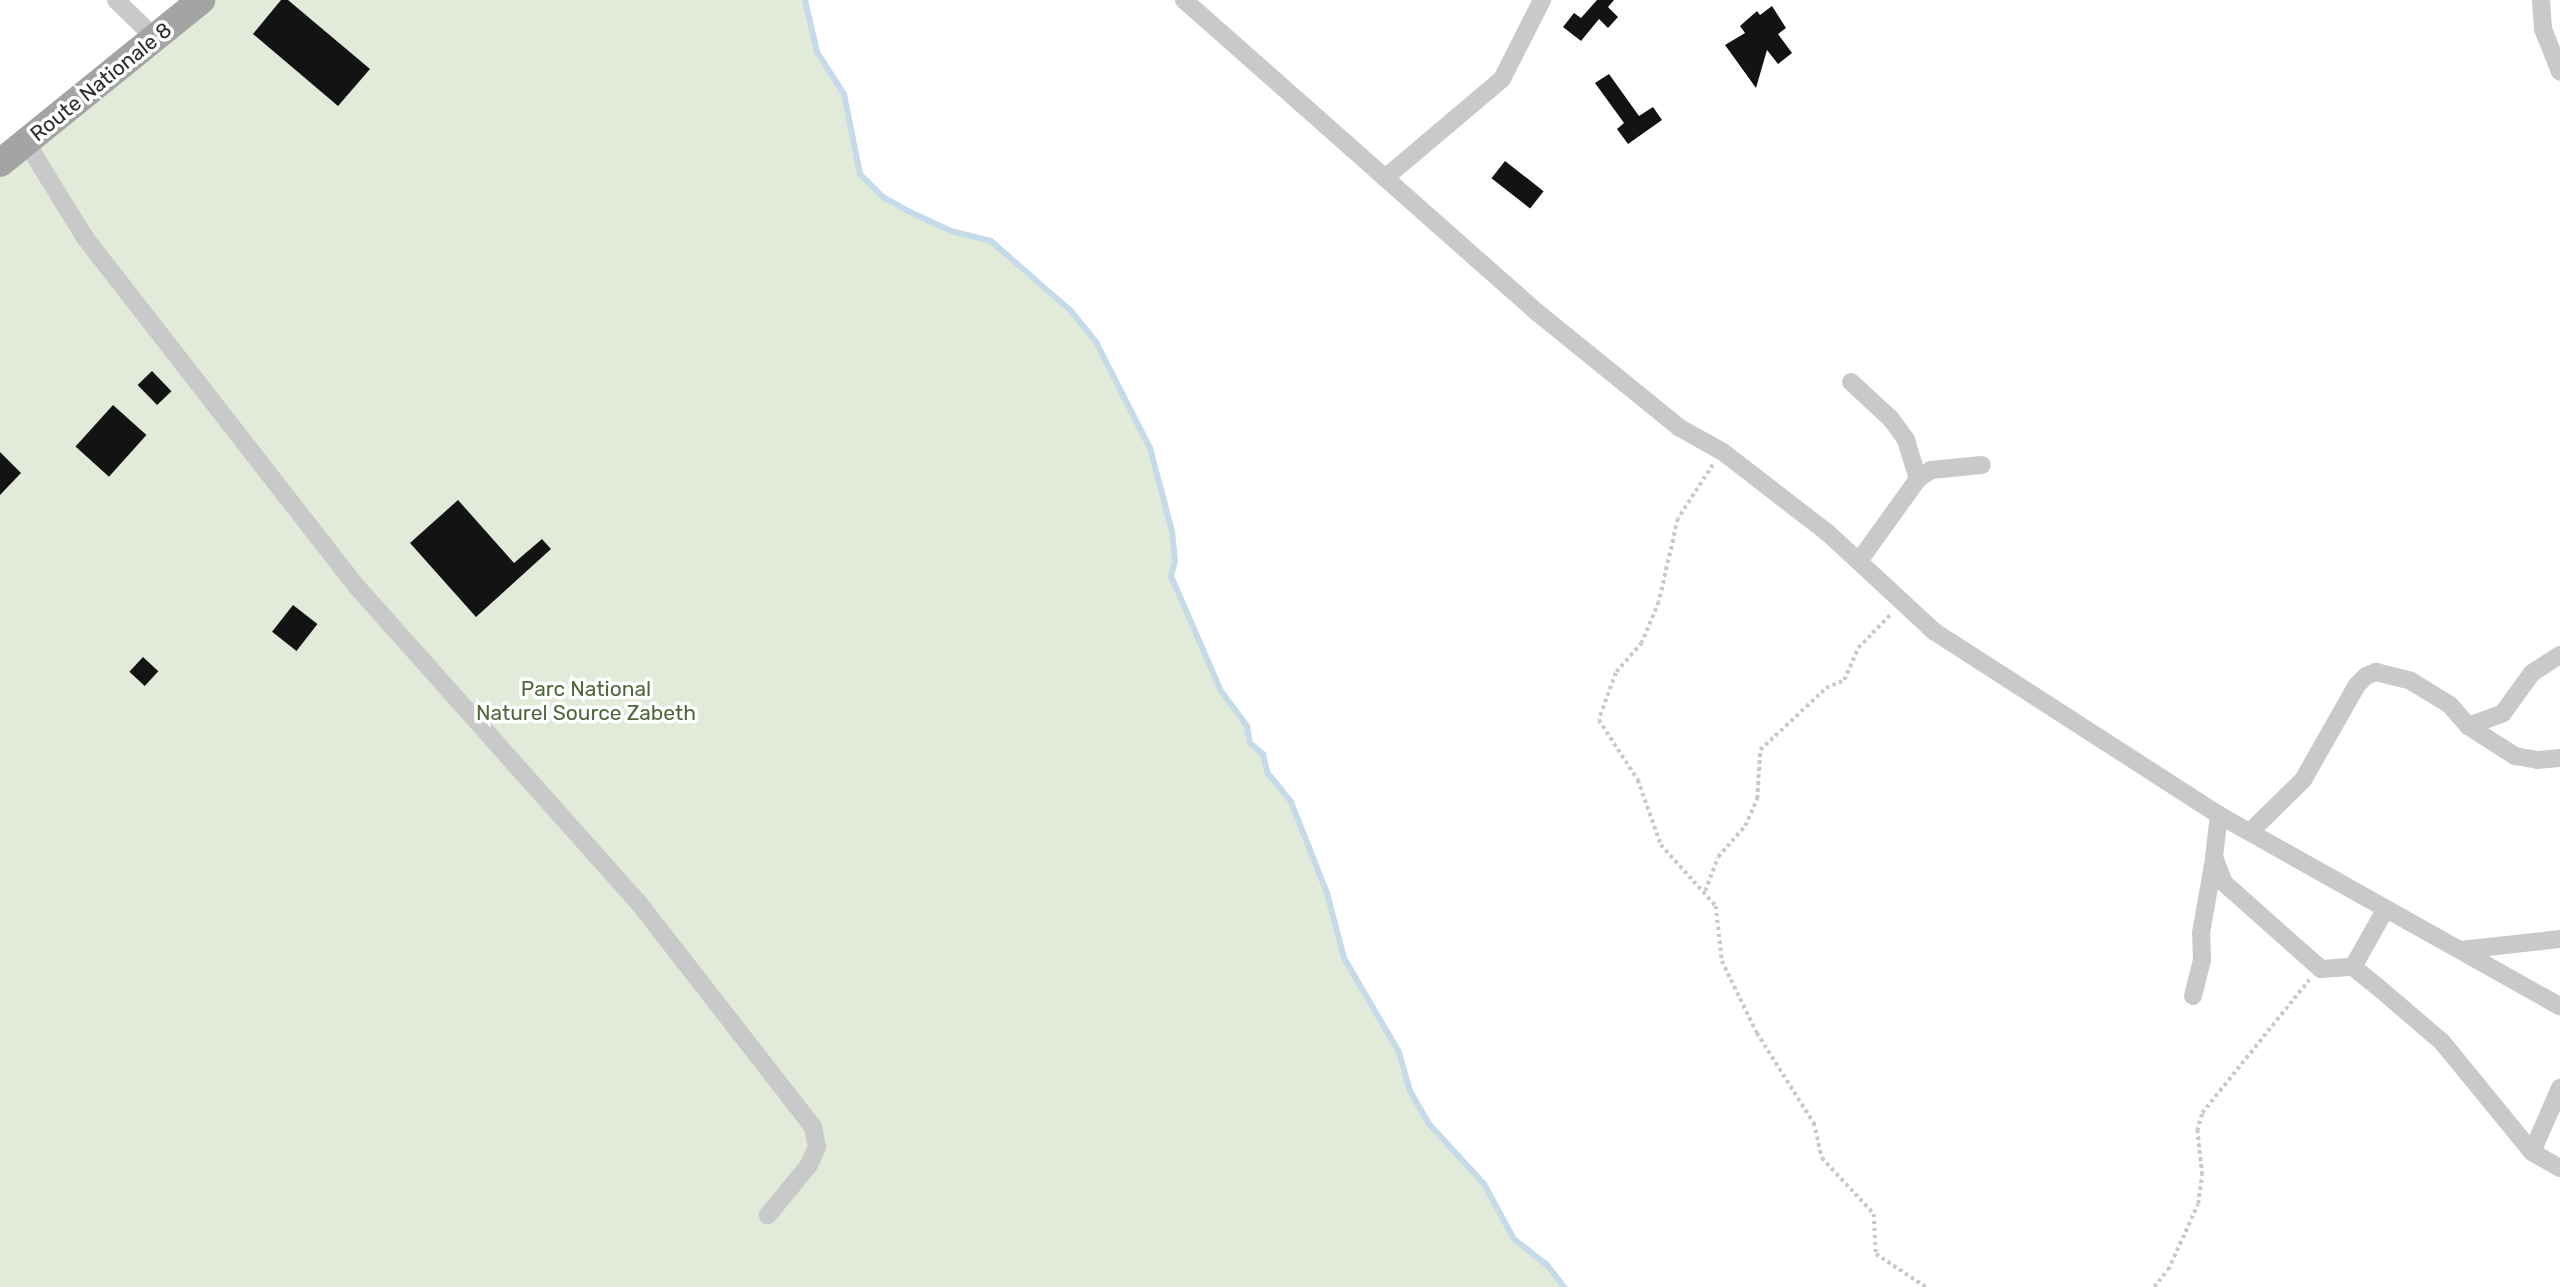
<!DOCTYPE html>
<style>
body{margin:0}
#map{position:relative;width:2560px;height:1287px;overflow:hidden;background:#fff;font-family:Rubik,sans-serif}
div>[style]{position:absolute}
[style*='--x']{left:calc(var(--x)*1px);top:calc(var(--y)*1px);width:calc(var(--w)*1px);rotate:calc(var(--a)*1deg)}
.green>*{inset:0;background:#e2eada}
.stream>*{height:6px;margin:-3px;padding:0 3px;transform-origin:3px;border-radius:3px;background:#c6dbea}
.building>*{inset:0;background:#131313;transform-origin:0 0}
.path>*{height:3.5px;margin-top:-1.75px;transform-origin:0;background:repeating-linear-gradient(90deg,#c9c9c9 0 3.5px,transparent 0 7px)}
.street>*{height:18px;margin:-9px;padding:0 9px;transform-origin:9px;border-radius:9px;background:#c9c9c9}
.primary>*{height:28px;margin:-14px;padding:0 14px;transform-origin:14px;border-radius:14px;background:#a4a4a4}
span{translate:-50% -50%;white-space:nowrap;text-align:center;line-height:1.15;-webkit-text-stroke:7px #fff;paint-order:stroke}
.street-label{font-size:21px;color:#2c2c2c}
.park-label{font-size:21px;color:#4e673b}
</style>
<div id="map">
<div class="green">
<i style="clip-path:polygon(201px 0,805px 0,817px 52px,844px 94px,860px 174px,883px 197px,908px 211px,951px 231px,991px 241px,1071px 311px,1096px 342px,1150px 448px,1172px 532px,1175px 561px,1171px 576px,1221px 691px,1247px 726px,1250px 743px,1263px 754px,1267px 772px,1291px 802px,1327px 893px,1344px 958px,1399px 1052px,1410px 1091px,1430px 1125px,1484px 1184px,1514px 1239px,1547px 1265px,1564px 1287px,0 1287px,0 163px)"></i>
</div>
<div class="stream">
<i style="--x:805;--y:0;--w:53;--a:77"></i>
<i style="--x:817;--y:52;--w:50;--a:57.3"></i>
<i style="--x:844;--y:94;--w:82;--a:78.7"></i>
<i style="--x:860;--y:174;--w:33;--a:45"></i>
<i style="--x:883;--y:197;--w:29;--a:29"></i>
<i style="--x:908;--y:211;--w:47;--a:24.9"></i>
<i style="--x:951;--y:231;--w:41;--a:14"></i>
<i style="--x:991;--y:241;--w:106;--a:41.2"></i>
<i style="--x:1071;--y:311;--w:40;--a:51"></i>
<i style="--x:1096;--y:342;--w:119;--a:63"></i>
<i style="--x:1150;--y:448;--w:86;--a:75.2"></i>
<i style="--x:1172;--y:531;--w:30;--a:84"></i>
<i style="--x:1175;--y:561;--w:16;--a:105"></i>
<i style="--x:1171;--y:576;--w:125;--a:66.5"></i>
<i style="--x:1221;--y:691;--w:44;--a:53.4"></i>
<i style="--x:1247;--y:726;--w:17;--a:80"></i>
<i style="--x:1250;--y:743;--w:17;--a:40"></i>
<i style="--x:1263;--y:754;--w:18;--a:77"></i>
<i style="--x:1267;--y:772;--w:38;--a:51"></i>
<i style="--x:1291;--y:802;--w:98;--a:68.4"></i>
<i style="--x:1327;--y:893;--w:67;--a:75.3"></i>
<i style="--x:1344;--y:958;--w:109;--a:59.7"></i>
<i style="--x:1399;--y:1052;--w:41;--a:74.2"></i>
<i style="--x:1410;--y:1091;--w:39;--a:60"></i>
<i style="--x:1430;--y:1125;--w:80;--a:47.5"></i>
<i style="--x:1484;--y:1184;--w:63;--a:61.4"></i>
<i style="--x:1514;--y:1239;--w:42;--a:38.2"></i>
<i style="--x:1547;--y:1265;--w:28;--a:52"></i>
</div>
<div class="building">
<i style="clip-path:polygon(281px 0,288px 0,370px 69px,338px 106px,253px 34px)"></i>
<i style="clip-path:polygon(1597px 0,1614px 0,1608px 7px,1618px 17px,1608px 28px,1599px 19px,1581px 41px,1563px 27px,1574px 13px,1581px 18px)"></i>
<i style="clip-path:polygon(1772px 6px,1786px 28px,1778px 34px,1792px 53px,1778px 64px,1767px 50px,1756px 88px,1725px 45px,1745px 33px,1740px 26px,1757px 11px,1760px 15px)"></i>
<i style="clip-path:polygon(1609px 74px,1639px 116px,1653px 107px,1662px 120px,1628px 144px,1617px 129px,1624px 123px,1595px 83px)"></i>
<i style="left:1505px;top:161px;width:49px;height:22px;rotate:38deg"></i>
<i style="left:152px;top:371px;width:28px;height:20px;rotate:46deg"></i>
<i style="left:113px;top:405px;width:45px;height:56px;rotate:42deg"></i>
<i style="clip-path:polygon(0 452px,21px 473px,0 495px)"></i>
<i style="clip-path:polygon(458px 500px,514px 563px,542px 539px,551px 549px,476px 617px,410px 543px)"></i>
<i style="left:293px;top:605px;width:31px;height:34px;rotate:38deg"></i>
<i style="left:143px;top:657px;width:21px;height:20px;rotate:43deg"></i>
</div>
<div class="path">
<i style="--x:1713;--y:465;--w:64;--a:122.9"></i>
<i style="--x:1678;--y:519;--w:85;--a:102.9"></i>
<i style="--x:1659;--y:602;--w:44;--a:112.5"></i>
<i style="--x:1642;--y:643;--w:40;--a:131"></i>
<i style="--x:1616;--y:673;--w:50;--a:109.9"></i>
<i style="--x:1599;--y:720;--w:72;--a:57"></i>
<i style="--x:1638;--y:780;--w:69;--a:70.5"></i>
<i style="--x:1661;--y:845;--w:82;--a:48"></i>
<i style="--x:1716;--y:906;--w:55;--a:83.8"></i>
<i style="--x:1722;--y:961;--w:80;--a:64.1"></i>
<i style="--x:1757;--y:1033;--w:107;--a:57.7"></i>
<i style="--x:1814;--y:1123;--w:36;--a:77"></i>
<i style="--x:1822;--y:1158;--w:76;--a:47.1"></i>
<i style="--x:1874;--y:1214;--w:40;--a:87.1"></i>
<i style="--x:1876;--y:1254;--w:60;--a:33.4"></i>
<i style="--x:1705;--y:891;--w:36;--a:-69"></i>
<i style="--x:1718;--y:857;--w:41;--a:-48.9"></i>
<i style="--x:1745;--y:826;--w:30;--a:-66"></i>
<i style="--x:1757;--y:799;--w:49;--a:-86.5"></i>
<i style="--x:1760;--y:750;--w:91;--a:-43.2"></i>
<i style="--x:1826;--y:688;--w:20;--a:-24"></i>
<i style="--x:1844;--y:680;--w:35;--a:-66"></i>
<i style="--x:1858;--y:648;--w:46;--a:-45.9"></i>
<i style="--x:2154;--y:1287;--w:22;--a:-51"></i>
<i style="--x:2168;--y:1270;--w:72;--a:-65.6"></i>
<i style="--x:2198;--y:1204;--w:29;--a:-82"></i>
<i style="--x:2202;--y:1175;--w:44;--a:-96.5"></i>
<i style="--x:2197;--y:1131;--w:19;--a:-74"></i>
<i style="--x:2202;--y:1113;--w:171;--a:-51.2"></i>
</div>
<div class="street">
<i style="--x:116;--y:0;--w:54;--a:44.3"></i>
<i style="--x:1184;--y:0;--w:473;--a:41.5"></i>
<i style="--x:1538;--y:313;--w:183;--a:39"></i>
<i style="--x:1680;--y:428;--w:49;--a:29.2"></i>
<i style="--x:1723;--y:452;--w:134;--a:37.7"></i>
<i style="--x:1829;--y:534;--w:144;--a:42.8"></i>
<i style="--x:1935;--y:632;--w:338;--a:32.8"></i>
<i style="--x:2219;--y:815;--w:391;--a:29.3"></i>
<i style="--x:2541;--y:0;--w:29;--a:86"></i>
<i style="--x:2543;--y:29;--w:46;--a:68.4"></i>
<i style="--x:26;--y:142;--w:114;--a:58.3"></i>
<i style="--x:86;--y:239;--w:442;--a:52.1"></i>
<i style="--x:358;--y:588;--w:421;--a:48.3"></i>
<i style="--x:638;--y:902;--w:285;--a:52.1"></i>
<i style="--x:813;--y:1127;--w:20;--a:79"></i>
<i style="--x:817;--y:1147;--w:20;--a:114"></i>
<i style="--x:809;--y:1165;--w:65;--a:129.4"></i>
<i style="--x:1385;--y:178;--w:153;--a:-40.2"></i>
<i style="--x:1502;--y:79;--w:89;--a:-63.1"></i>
<i style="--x:1851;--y:382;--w:54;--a:42.8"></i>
<i style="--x:1891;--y:419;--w:26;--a:54"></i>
<i style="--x:1906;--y:440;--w:41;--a:72.9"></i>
<i style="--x:1859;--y:561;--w:101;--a:-54.3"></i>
<i style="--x:1918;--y:479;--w:16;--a:-35"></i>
<i style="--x:1931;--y:470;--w:51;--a:-5.6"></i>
<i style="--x:2468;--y:726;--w:56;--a:32.6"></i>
<i style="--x:2515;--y:756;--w:23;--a:10"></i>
<i style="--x:2538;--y:760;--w:22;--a:-5"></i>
<i style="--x:2219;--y:815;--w:42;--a:96.8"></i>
<i style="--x:2214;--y:857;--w:28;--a:69"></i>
<i style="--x:2224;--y:883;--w:130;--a:41.6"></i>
<i style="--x:2321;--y:969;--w:32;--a:-4"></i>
<i style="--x:2353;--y:967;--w:33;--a:39"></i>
<i style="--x:2379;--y:988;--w:83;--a:40.6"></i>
<i style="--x:2442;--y:1042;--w:142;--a:50.7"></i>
<i style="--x:2532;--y:1152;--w:32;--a:30"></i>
<i style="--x:2250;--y:832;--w:74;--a:-44.5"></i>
<i style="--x:2303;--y:780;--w:109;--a:-60.4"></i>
<i style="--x:2357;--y:685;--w:13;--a:-45"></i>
<i style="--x:2366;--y:676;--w:11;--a:-22"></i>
<i style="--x:2376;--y:672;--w:36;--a:14"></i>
<i style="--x:2411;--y:681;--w:46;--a:31.6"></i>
<i style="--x:2450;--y:705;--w:28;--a:49"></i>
<i style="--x:2468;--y:726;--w:37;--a:-20"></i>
<i style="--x:2503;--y:713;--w:49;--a:-54.1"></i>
<i style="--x:2532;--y:673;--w:33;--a:-33"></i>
<i style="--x:2461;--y:950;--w:100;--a:-6.3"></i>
<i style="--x:2353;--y:967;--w:65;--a:-60.7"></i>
<i style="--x:2193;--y:996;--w:37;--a:-76"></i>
<i style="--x:2202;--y:960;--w:27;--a:-92"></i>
<i style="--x:2201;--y:933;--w:75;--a:-80"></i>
<i style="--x:2532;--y:1152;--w:70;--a:-66.4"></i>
</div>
<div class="primary">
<i style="--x:0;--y:163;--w:259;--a:-39"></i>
</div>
<div class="street-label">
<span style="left:101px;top:82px;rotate:-39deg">Route Nationale 8</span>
</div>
<div class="park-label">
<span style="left:586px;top:701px">Parc National<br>Naturel Source Zabeth</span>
</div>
</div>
